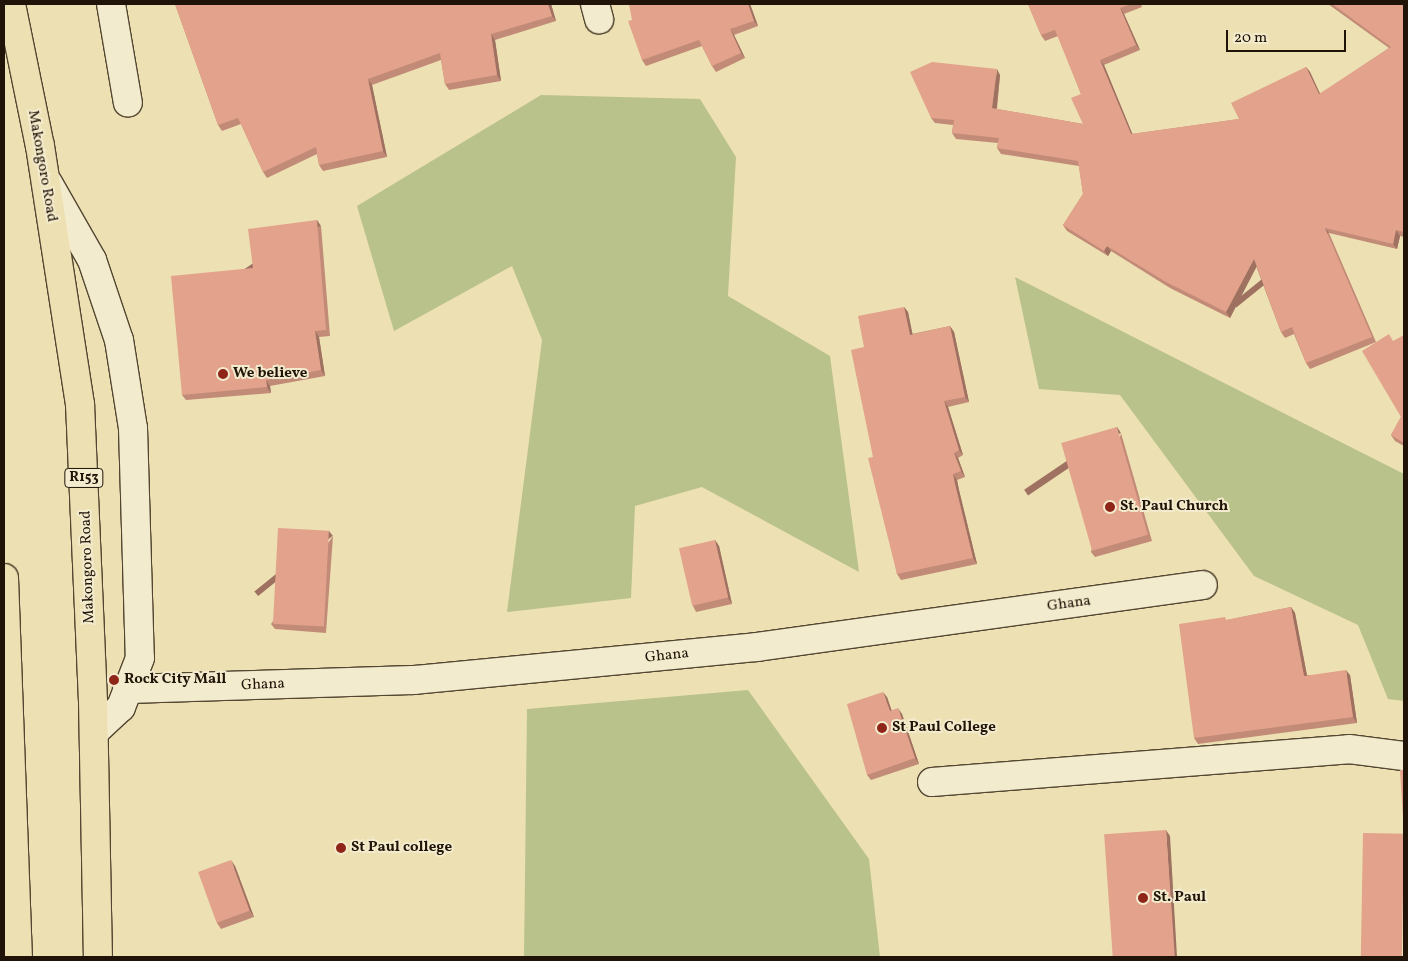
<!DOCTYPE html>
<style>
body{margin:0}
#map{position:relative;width:1408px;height:961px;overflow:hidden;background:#ede0b2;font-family:Vollkorn,serif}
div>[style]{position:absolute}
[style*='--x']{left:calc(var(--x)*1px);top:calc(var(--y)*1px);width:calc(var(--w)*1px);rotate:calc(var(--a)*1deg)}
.green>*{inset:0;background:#bac28b}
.roads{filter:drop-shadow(1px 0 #534632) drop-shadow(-1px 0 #534632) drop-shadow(0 1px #534632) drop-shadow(0 -1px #534632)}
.minor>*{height:28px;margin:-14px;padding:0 14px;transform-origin:14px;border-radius:14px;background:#f3ebcd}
.major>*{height:28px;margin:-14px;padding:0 14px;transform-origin:14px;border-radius:14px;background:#ede0b2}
.wall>*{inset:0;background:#c28b78}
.shaded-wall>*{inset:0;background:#9e7161;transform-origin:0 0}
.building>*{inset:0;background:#e2a28b;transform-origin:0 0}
.dots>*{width:14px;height:14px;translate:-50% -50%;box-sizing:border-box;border:2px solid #f3ebcd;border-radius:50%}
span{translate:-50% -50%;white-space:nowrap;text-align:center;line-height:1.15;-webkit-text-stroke:4px #f3ebcd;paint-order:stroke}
.shield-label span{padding:1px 4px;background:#f3ebcd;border:1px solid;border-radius:4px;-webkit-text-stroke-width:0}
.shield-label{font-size:14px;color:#201307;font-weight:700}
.street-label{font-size:15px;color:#201307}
.poi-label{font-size:15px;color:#201307;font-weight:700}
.left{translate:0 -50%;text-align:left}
.frame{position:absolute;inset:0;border:5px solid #201307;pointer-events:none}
.scale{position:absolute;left:1226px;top:30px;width:120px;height:22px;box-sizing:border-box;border:2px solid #201307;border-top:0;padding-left:6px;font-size:15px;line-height:18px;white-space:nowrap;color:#201307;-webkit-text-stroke:4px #f3ebcd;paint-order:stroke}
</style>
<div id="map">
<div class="green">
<i style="clip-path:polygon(541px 95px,700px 99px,736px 157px,728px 296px,830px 356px,859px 572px,702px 487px,635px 506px,631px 598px,507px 612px,542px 340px,512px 266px,394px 331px,357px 206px)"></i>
<i style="clip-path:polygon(1015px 277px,1404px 474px,1404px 701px,1388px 699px,1358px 625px,1254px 576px,1120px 395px,1039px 389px)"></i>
<i style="clip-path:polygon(748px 690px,869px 859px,880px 957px,524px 957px,527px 709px)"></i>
</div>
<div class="roads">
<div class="minor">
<i style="--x:111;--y:4;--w:100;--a:80.3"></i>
<i style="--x:595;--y:4;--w:16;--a:75"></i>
<i style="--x:48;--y:183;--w:89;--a:60.3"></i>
<i style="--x:92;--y:260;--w:84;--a:71.4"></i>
<i style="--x:119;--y:340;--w:89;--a:81"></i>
<i style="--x:133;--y:428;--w:230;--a:88.3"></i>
<i style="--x:140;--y:658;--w:53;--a:111.2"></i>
<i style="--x:121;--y:707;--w:37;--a:137"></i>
<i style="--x:127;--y:689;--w:287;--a:-1.8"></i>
<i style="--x:414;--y:680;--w:345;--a:-5.5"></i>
<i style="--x:757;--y:647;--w:450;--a:-7.9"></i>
<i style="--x:932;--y:782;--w:418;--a:-4.5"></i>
<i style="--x:1349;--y:749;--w:55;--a:7.3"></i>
</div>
<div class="major">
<i style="--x:11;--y:4;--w:145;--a:78.5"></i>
<i style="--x:40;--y:146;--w:261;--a:81.2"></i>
<i style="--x:80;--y:404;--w:297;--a:87.5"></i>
<i style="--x:93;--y:701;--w:256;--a:88.9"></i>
<i style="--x:4;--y:578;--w:379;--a:87.9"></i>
</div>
</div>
<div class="wall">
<i style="clip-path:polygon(175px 4px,551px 4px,556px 21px,495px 40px,501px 81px,449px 90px,445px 84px,441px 60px,372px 85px,387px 157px,323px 171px,319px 165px,317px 154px,267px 178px,263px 172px,241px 124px,222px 131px,218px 125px)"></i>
<i style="clip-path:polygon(750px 4px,758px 26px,734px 35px,745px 58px,716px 72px,712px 66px,702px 46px,646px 66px,642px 60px,632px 20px)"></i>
<i style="clip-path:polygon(1028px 4px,1141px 4px,1142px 7px,1124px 14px,1140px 50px,1104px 65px,1132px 134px,1239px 119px,1306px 67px,1310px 72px,1320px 94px,1389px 48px,1328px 4px,1404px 4px,1404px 237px,1400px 236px,1397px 249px,1329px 233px,1376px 342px,1310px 369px,1306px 363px,1294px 334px,1285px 338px,1281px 332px,1256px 266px,1230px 318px,1170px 288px,1111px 251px,1108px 256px,1067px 231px,1063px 225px,1083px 194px,1079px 166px,1001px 154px,997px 148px,998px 143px,956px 139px,952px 133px,953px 125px,935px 123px,931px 118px,1000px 75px,997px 109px,1083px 124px,1081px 94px,1058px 36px,1045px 41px,1041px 35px)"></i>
<i style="clip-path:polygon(321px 226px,330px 336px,319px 337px,325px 376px,270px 386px,271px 393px,186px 400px,182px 395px,253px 268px)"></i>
<i style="clip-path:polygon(904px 307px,908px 312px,912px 334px,950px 326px,954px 332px,969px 402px,948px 407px,963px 455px,958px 458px,965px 477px,957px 480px,959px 490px,977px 564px,901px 580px,897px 574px,873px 457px,864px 347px)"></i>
<i style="clip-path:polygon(1404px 335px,1404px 446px,1395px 441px,1391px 435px,1401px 417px)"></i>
<i style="clip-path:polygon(1121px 433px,1152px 541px,1095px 557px,1091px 552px)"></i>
<i style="clip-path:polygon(333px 536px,326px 633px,275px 629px,271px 624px)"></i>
<i style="clip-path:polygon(715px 540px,719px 546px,732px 604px,696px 612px,693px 606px)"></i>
<i style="clip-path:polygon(1291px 607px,1295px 613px,1307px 675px,1350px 675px,1357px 723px,1198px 744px,1194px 738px,1227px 620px)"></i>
<i style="clip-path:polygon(887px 697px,891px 710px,902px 714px,919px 764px,871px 780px,867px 775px)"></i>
<i style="clip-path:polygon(235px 866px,254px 917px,221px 929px,217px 923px)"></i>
<i style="clip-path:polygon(1359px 956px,1404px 957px,1360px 957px)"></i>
</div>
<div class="shaded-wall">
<i style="clip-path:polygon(548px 4px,551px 4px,556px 21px,552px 16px)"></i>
<i style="clip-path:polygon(748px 4px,750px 4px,758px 26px,754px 21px)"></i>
<i style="clip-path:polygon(1120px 8px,1124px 14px,1140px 50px,1136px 45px)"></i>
<i style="clip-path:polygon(730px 29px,734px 35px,745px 58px,741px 53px)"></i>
<i style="clip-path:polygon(491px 34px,495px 40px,501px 81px,497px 75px)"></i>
<i style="clip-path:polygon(1100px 60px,1104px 65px,1135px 140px,1131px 134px)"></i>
<i style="clip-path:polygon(1306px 67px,1310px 72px,1323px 100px,1319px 94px)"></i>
<i style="clip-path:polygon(997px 69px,1000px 75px,996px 114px,992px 108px)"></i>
<i style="clip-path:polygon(368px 79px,372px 85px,387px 157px,383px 151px)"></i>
<i style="left:317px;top:220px;width:7px;height:110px;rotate:56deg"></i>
<i style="left:1325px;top:228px;width:6px;height:119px;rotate:51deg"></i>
<i style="clip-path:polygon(1396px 230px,1400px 236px,1397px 249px,1393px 244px)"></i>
<i style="clip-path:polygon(1107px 246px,1111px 251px,1108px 256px,1104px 251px)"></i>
<i style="clip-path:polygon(1254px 259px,1258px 264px,1230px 318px,1226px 312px)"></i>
<i style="clip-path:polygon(904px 307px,908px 312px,914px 341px,910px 335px)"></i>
<i style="clip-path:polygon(950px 326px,954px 332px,969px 402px,965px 397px)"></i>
<i style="clip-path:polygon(315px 331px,319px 337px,325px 376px,321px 370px)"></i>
<i style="clip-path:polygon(266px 380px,270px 386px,271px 393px,267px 387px)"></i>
<i style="clip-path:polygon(944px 401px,948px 407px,963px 455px,959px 450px)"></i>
<i style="left:1117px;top:427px;width:7px;height:112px;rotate:56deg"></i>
<i style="clip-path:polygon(954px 453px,958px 458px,965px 477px,961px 471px)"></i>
<i style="clip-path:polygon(953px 474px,957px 480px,959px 490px,977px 564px,973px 558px,955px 484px)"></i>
<i style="left:329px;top:531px;width:6px;height:96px;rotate:51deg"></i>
<i style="clip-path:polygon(715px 540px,719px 546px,732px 604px,728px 598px)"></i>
<i style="clip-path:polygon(1291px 607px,1295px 613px,1308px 681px,1304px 676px)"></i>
<i style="clip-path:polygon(1346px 670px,1350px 675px,1357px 723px,1353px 717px)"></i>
<i style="clip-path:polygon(883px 692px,887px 697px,894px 717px,890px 711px)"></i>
<i style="clip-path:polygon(898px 708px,902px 714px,919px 764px,915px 758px)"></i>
<i style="clip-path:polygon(1166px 830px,1170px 836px,1177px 957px,1174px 957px)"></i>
<i style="clip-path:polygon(231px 860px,235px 866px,254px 917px,250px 911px)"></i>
</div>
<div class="building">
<i style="clip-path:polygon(175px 4px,548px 4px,552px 16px,491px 34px,497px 75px,445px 84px,440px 53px,368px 79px,383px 151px,319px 165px,316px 147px,263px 172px,238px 118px,218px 125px)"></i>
<i style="clip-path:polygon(629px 4px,748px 4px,754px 21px,730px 29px,741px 53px,712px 66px,699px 40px,642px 60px,628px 21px,632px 20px)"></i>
<i style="clip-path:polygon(1028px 4px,1131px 4px,1120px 8px,1136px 45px,1100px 60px,1131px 134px,1239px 119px,1231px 103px,1306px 67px,1319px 94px,1391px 47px,1332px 4px,1404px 4px,1404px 232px,1396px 230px,1393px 244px,1325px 228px,1372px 337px,1306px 363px,1292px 327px,1281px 332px,1254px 259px,1226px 312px,1166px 282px,1107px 246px,1104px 251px,1063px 225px,1083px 194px,1078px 161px,997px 148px,999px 138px,952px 133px,954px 120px,931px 118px,910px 72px,932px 62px,997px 69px,992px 108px,1083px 124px,1071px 98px,1081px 94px,1055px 30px,1041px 35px)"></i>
<i style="clip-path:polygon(317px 220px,326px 330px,315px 331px,321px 370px,266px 380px,267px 387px,182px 395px,171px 276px,253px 268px,248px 229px)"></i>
<i style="clip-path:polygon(904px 307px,910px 335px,950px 326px,965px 397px,944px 401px,959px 450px,954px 453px,961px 471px,953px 474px,955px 484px,973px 558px,897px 574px,868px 458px,873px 457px,851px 350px,864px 347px,858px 316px)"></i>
<i style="clip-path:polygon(1389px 334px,1393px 341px,1404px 335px,1404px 443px,1391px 435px,1401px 417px,1362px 351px)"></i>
<i style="left:1117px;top:427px;width:112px;height:58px;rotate:74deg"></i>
<i style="left:278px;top:528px;width:51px;height:96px;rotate:3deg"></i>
<i style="left:715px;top:540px;width:59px;height:37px;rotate:77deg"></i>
<i style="clip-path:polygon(1291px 607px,1304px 676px,1346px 670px,1353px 717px,1194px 738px,1179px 624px,1225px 617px,1226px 620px)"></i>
<i style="clip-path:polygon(883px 692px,890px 711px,898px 708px,915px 758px,867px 775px,847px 704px)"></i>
<i style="clip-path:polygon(1400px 770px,1404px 770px,1404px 833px)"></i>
<i style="left:1166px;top:830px;width:127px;height:62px;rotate:86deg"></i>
<i style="left:1363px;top:833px;width:41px;height:123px;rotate:1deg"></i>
<i style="left:231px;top:860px;width:54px;height:35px;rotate:70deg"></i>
</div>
<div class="dots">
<i style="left:223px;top:374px;background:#8f2418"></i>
<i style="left:1110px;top:507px;background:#8f2418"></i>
<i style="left:114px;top:680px;background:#8f2418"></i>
<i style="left:882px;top:728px;background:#8f2418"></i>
<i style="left:341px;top:848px;background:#8f2418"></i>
<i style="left:1143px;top:898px;background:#8f2418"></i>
</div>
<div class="shield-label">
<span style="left:84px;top:478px">R153</span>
</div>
<div class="street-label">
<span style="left:42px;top:166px;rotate:80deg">Makongoro Road</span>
<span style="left:88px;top:567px;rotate:-92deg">Makongoro Road</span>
<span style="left:1069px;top:604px;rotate:-8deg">Ghana</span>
<span style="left:667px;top:656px;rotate:-6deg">Ghana</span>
<span style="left:263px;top:685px;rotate:-2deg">Ghana</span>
</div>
<div class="poi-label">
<span class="left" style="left:233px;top:374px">We believe</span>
<span class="left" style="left:1120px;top:507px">St. Paul Church</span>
<span class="left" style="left:124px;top:680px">Rock City Mall</span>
<span class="left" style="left:892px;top:728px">St Paul College</span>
<span class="left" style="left:351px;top:848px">St Paul college</span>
<span class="left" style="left:1153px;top:898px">St. Paul</span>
</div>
<div class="frame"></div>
<div class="scale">20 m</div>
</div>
